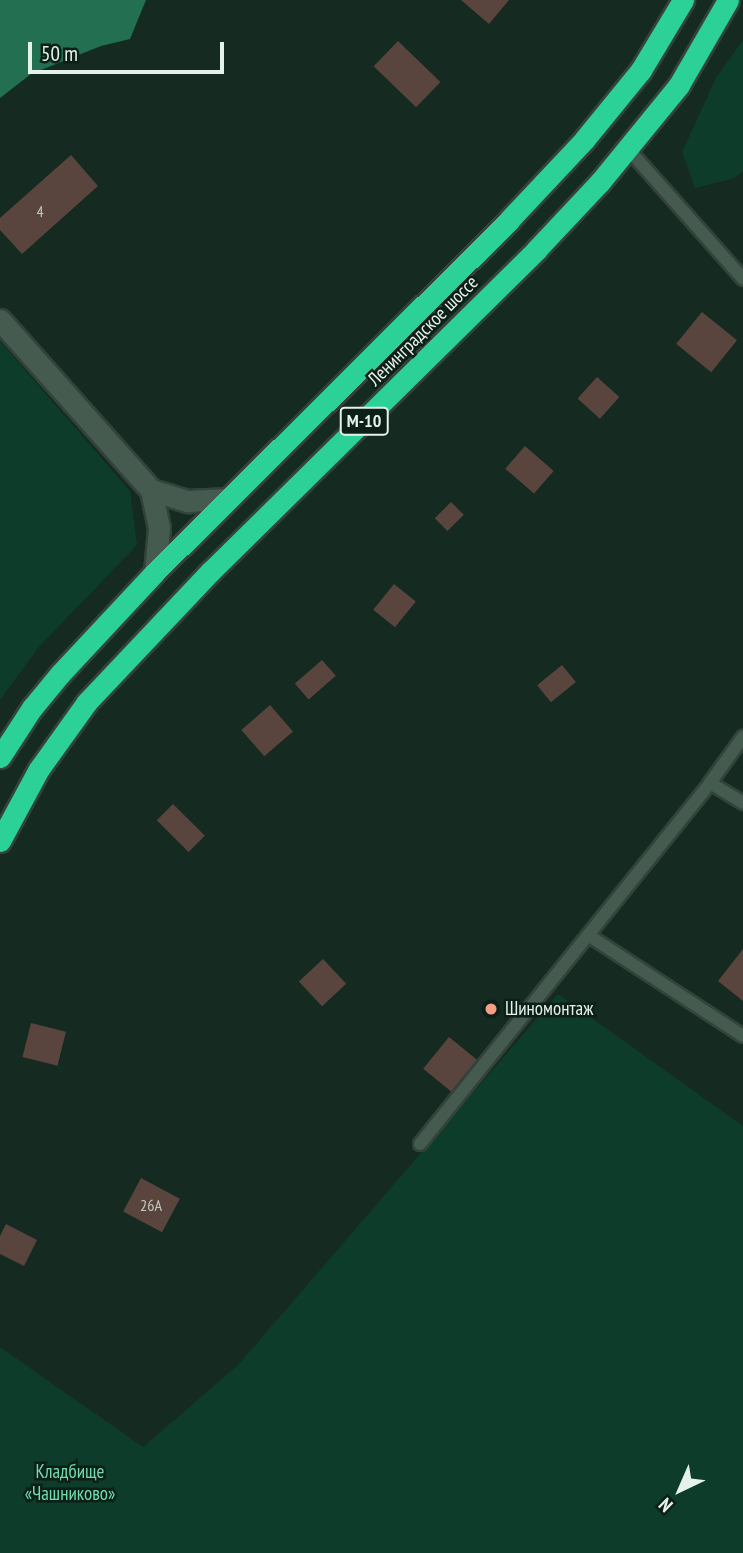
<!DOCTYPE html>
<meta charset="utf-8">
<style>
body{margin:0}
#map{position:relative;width:743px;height:1553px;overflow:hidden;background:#152a21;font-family:"PT Sans Narrow",sans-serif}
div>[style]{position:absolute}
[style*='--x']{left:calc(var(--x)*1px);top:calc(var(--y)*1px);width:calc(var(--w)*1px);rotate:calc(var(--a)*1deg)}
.green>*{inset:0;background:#0d3c2a}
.water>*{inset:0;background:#226f51}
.building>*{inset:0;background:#5a453e;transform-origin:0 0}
.roads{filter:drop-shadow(2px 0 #33433c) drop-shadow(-2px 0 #33433c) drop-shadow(0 2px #33433c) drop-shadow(0 -2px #33433c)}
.lane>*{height:12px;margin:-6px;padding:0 6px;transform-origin:6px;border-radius:6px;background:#455b50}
.street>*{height:21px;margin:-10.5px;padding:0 10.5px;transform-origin:10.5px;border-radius:10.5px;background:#455b50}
.highway>*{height:21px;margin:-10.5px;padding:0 10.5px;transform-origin:10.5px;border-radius:10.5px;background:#2cd198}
.dots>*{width:19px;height:19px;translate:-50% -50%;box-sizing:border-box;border:4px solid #0c2017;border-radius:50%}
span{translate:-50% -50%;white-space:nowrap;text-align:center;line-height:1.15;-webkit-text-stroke:5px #0c2017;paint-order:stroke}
.number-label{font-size:16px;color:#c2c7c0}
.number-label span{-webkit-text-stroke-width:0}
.shield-label span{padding:2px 5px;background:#0c2017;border:2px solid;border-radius:5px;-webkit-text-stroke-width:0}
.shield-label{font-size:18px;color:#e5f2ec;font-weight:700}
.street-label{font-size:19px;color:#e5f2ec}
.poi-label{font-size:19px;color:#e5f2ec}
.left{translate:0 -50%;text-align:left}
.park-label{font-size:19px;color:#73dcaf}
.north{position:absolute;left:645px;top:1455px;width:70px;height:70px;-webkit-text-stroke:5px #0c2017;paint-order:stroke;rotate:224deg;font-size:19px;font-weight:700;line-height:28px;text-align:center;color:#e5f2ec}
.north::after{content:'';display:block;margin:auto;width:24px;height:32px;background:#e5f2ec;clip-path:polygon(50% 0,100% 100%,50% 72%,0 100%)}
.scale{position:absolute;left:28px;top:42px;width:196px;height:32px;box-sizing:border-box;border:4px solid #e5f2ec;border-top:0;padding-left:9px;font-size:21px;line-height:24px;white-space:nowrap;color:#e5f2ec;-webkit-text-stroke:5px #0c2017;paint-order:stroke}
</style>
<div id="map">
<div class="green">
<i style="clip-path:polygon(743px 40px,743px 171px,735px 178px,695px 188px,682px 152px,716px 78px)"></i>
<i style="clip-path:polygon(0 341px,130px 491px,137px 545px,38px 648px,0 700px)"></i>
<i style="clip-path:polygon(558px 994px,743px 1126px,743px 1553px,0 1553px,0 1347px,143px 1447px,238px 1365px)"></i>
</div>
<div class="water">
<i style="clip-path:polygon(0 0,146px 0,130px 39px,101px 46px,31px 74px,0 98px)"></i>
</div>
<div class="building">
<i style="clip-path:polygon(461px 0,509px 0,489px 24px)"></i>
<i style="left:398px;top:41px;width:59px;height:35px;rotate:44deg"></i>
<i style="clip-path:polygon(71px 155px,98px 186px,22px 254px,0 230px,0 218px)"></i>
<i style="left:702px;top:312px;width:45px;height:41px;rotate:39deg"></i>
<i style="left:597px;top:377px;width:30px;height:29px;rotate:42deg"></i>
<i style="left:525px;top:446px;width:38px;height:30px;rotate:41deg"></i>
<i style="left:451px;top:502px;width:18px;height:23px;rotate:45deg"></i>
<i style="left:394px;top:584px;width:28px;height:33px;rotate:39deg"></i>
<i style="left:322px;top:660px;width:21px;height:36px;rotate:49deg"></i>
<i style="left:562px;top:665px;width:22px;height:32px;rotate:51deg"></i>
<i style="left:270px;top:705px;width:35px;height:38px;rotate:49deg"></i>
<i style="left:173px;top:804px;width:45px;height:23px;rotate:45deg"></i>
<i style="clip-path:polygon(743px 949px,743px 1001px,718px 981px)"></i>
<i style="left:323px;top:959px;width:34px;height:33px;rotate:47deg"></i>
<i style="left:31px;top:1023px;width:36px;height:35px;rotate:14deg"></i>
<i style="left:449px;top:1037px;width:36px;height:41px;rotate:39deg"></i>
<i style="left:141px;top:1178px;width:44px;height:38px;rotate:28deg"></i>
<i style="clip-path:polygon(6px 1224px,37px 1240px,24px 1266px,0 1254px,0 1236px)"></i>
</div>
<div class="roads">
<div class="lane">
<i style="--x:629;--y:150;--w:172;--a:48.5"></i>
<i style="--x:710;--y:783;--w:39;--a:31"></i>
<i style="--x:588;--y:935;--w:185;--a:33.1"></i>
<i style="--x:420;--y:1144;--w:463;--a:-51.2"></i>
<i style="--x:710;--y:783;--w:57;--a:-54.3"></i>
</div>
<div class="street">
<i style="--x:0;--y:320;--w:227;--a:48.4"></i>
<i style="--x:151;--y:490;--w:39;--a:78"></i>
<i style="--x:159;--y:528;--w:44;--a:95.2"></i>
<i style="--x:151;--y:490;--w:39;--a:17"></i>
<i style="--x:188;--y:501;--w:39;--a:-3"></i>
</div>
<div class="highway">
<i style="--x:0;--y:757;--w:59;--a:-56.9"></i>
<i style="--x:32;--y:708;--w:44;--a:-50.5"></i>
<i style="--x:60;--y:674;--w:139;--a:-47"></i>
<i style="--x:155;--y:572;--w:499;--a:-44.8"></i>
<i style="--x:509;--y:220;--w:110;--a:-46.8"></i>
<i style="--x:584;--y:140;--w:90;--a:-50.8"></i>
<i style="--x:641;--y:70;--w:82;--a:-59"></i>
<i style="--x:0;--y:841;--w:82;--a:-61.6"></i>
<i style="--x:39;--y:769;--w:82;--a:-54.4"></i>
<i style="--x:87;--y:702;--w:180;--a:-46.6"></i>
<i style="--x:211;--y:571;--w:458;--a:-44.6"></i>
<i style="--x:537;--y:249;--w:92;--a:-46.8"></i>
<i style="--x:600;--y:182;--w:125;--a:-50.8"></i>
<i style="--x:679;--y:85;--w:98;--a:-60"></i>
</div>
</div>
<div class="dots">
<i style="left:491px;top:1009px;background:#f39f84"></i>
</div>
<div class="number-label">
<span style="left:40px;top:211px">4</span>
<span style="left:151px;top:1205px">26А</span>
</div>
<div class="shield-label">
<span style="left:364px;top:421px">М-10</span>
</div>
<div class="street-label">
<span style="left:423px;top:331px;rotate:-45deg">Ленинградское шоссе</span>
</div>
<div class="poi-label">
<span class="left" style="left:505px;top:1009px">Шиномонтаж</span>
</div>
<div class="park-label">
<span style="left:70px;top:1483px">Кладбище<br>«Чашниково»</span>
</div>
<div class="north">N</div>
<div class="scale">50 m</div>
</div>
